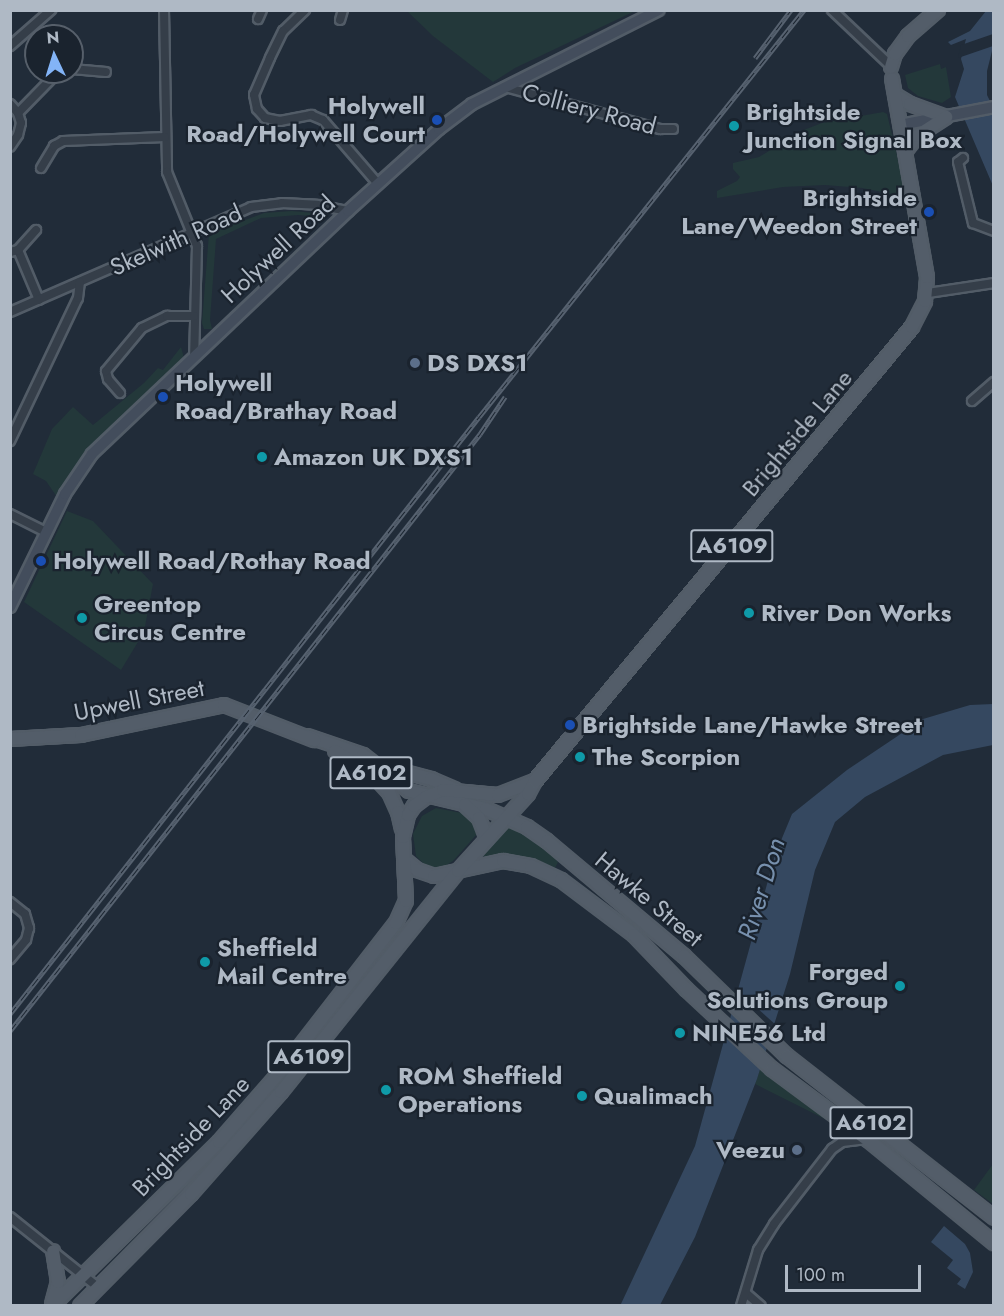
<!DOCTYPE html>
<style>
body{margin:0}
#map{position:relative;width:1004px;height:1316px;overflow:hidden;background:#212c39;font-family:Jost,sans-serif}
div>[style]{position:absolute}
[style*='--x']{left:calc(var(--x)*1px);top:calc(var(--y)*1px);width:calc(var(--w)*1px);rotate:calc(var(--a)*1deg)}
.green>*{inset:0;background:#23383a}
.water>*{inset:0;background:#354860}
.pier>*{inset:0;background:#212c39}
.roads{filter:drop-shadow(2px 0 #525c67) drop-shadow(-2px 0 #525c67) drop-shadow(0 2px #525c67) drop-shadow(0 -2px #525c67)}
.street>*{height:8px;margin:-4px;padding:0 4px;transform-origin:4px;border-radius:4px;background:#353e49}
.secondary>*{height:10px;margin:-5px;padding:0 5px;transform-origin:5px;border-radius:5px;background:#434d5c}
.primary>*{height:12px;margin:-6px;padding:0 6px;transform-origin:6px;border-radius:6px;background:#535d69}
.rail>*{height:5px;margin-top:-2.5px;transform-origin:0;background:repeating-linear-gradient(90deg,#1a232e 0 9px,#576270 0 18px);box-sizing:border-box;border-block:2px solid #576270}
.dots>*{width:16px;height:16px;translate:-50% -50%;box-sizing:border-box;border:3px solid #1a232e;border-radius:50%}
span{translate:-50% -50%;white-space:nowrap;text-align:center;line-height:1.15;-webkit-text-stroke:4.5px #1a232e;paint-order:stroke}
.shield-label span{padding:2px 4px;background:#1a232e;border:2px solid;border-radius:4px;-webkit-text-stroke-width:0}
.shield-label{font-size:22px;color:#afb9c5;font-weight:700}
.poi-label{font-size:24px;color:#afb9c5;font-weight:700}
.right{translate:-100% -50%;text-align:right}
.left{translate:0 -50%;text-align:left}
.street-label{font-size:24px;color:#afb9c5}
.water-label{font-size:26px;color:#7790ad;font-style:italic}
.frame{position:absolute;inset:0;border:12px solid #afb9c5;pointer-events:none}
.north{position:absolute;left:24px;top:24px;width:60px;height:60px;box-sizing:border-box;background:#1a232e;border:2px solid #565f6a;border-radius:50%;rotate:356deg;font-size:16px;font-weight:700;line-height:24px;text-align:center;color:#afb9c5}
.north::after{content:'';display:block;margin:auto;width:21px;height:27px;background:#83b4f7;clip-path:polygon(50% 0,100% 100%,50% 72%,0 100%)}
.scale{position:absolute;left:785px;top:1265px;width:136px;height:27px;box-sizing:border-box;border:3px solid #afb9c5;border-top:0;padding-left:8px;font-size:18px;line-height:21px;white-space:nowrap;color:#afb9c5;-webkit-text-stroke:4px #1a232e;paint-order:stroke}
</style>
<div id="map">
<div class="green">
<i style="clip-path:polygon(407px 11px,635px 11px,515px 68px,493px 82px,433px 36px)"></i>
<i style="clip-path:polygon(940px 64px,941px 69px,946px 67px,951px 97px,942px 103px,918px 96px,908px 88px,905px 75px)"></i>
<i style="clip-path:polygon(883px 112px,887px 114px,907px 197px,862px 188px,825px 185px,783px 187px,717px 198px,717px 191px,737px 181px,740px 177px,733px 169px,733px 163px,759px 157px,801px 131px,822px 123px)"></i>
<i style="clip-path:polygon(292px 211px,326px 214px,325px 217px,298px 215px,261px 218px,216px 239px,210px 320px,212px 329px,204px 329px,202px 323px,209px 233px,264px 213px)"></i>
<i style="clip-path:polygon(181px 347px,184px 358px,86px 452px,57px 497px,46px 481px,33px 474px,52px 429px,73px 407px,93px 425px,144px 383px,158px 368px,163px 370px)"></i>
<i style="clip-path:polygon(67px 511px,93px 521px,153px 584px,144px 632px,121px 670px,24px 602px)"></i>
<i style="clip-path:polygon(436px 808px,472px 815px,479px 828px,478px 833px,453px 861px,445px 866px,435px 868px,426px 866px,416px 856px,413px 834px,422px 816px)"></i>
<i style="clip-path:polygon(507px 825px,545px 848px,558px 862px,555px 868px,536px 859px,514px 855px,478px 857px)"></i>
<i style="clip-path:polygon(761px 1066px,837px 1124px,837px 1125px,755px 1084px)"></i>
<i style="clip-path:polygon(993px 1164px,993px 1204px,974px 1190px)"></i>
</div>
<div class="water">
<i style="clip-path:polygon(986px 11px,993px 11px,993px 47px,987px 71px,987px 95px,993px 107px,993px 186px,955px 97px,964px 69px,961px 59px,966px 39px,951px 45px,948px 42px,970px 31px)"></i>
<i style="clip-path:polygon(993px 704px,993px 745px,943px 755px,865px 797px,835px 822px,815px 870px,790px 974px,757px 1079px,695px 1237px,660px 1305px,620px 1306px,695px 1146px,775px 855px,792px 814px,847px 770px,923px 719px,970px 705px)"></i>
<i style="clip-path:polygon(944px 1226px,965px 1244px,970px 1253px,973px 1272px,965px 1289px,957px 1284px,961px 1279px,947px 1268px,953px 1260px,931px 1242px)"></i>
</div>
<div class="pier">
<i style="clip-path:polygon(993px 34px,993px 46px,958px 58px,961px 45px)"></i>
<i style="clip-path:polygon(736px 989px,777px 1026px,770px 1048px,729px 1011px)"></i>
</div>
<div class="roads">
<div class="street">
<i style="--x:164;--y:10;--w:162;--a:88.9"></i>
<i style="--x:167;--y:172;--w:80;--a:67.9"></i>
<i style="--x:197;--y:246;--w:111;--a:91.5"></i>
<i style="--x:305;--y:10;--w:30;--a:136"></i>
<i style="--x:283;--y:31;--w:30;--a:116"></i>
<i style="--x:270;--y:58;--w:40;--a:113.4"></i>
<i style="--x:254;--y:95;--w:14;--a:78"></i>
<i style="--x:257;--y:109;--w:12;--a:48"></i>
<i style="--x:265;--y:118;--w:15;--a:11"></i>
<i style="--x:280;--y:121;--w:32;--a:-11"></i>
<i style="--x:311;--y:115;--w:13;--a:23"></i>
<i style="--x:323;--y:120;--w:84;--a:49.3"></i>
<i style="--x:832;--y:10;--w:81;--a:43.5"></i>
<i style="--x:258;--y:19;--w:10;--a:-66"></i>
<i style="--x:340;--y:20;--w:10;--a:-73"></i>
<i style="--x:10;--y:46;--w:55;--a:-41.3"></i>
<i style="--x:72;--y:69;--w:34;--a:5"></i>
<i style="--x:505;--y:87;--w:161;--a:15.2"></i>
<i style="--x:660;--y:129;--w:13;--a:0"></i>
<i style="--x:10;--y:104;--w:12;--a:48"></i>
<i style="--x:18;--y:113;--w:10;--a:73"></i>
<i style="--x:21;--y:123;--w:12;--a:104"></i>
<i style="--x:18;--y:135;--w:14;--a:124"></i>
<i style="--x:18;--y:113;--w:57;--a:-45.7"></i>
<i style="--x:963;--y:158;--w:6;--a:141"></i>
<i style="--x:958;--y:162;--w:63;--a:76.2"></i>
<i style="--x:973;--y:223;--w:22;--a:21"></i>
<i style="--x:41;--y:168;--w:26;--a:-59"></i>
<i style="--x:54;--y:146;--w:10;--a:-29"></i>
<i style="--x:63;--y:141;--w:102;--a:-2.2"></i>
<i style="--x:18;--y:250;--w:54;--a:67.2"></i>
<i style="--x:10;--y:252;--w:8;--a:-14"></i>
<i style="--x:18;--y:250;--w:27;--a:-48"></i>
<i style="--x:928;--y:293;--w:67;--a:-8.6"></i>
<i style="--x:10;--y:312;--w:263;--a:-23.5"></i>
<i style="--x:251;--y:207;--w:31;--a:-7"></i>
<i style="--x:282;--y:203;--w:35;--a:3"></i>
<i style="--x:317;--y:205;--w:32;--a:11"></i>
<i style="--x:120;--y:393;--w:18;--a:-131"></i>
<i style="--x:108;--y:379;--w:8;--a:-104"></i>
<i style="--x:106;--y:371;--w:56;--a:-50.1"></i>
<i style="--x:142;--y:328;--w:28;--a:-26"></i>
<i style="--x:167;--y:316;--w:27;--a:0"></i>
<i style="--x:972;--y:401;--w:29;--a:-41"></i>
<i style="--x:10;--y:441;--w:158;--a:-64.6"></i>
<i style="--x:78;--y:298;--w:16;--a:-83"></i>
<i style="--x:10;--y:514;--w:40;--a:26.6"></i>
<i style="--x:10;--y:902;--w:19;--a:39"></i>
<i style="--x:25;--y:914;--w:15;--a:74"></i>
<i style="--x:29;--y:928;--w:12;--a:104"></i>
<i style="--x:26;--y:940;--w:25;--a:130"></i>
<i style="--x:10;--y:1217;--w:114;--a:38.6"></i>
<i style="--x:747;--y:1294;--w:18;--a:41"></i>
<i style="--x:741;--y:1306;--w:59;--a:-73.1"></i>
<i style="--x:758;--y:1250;--w:31;--a:-58"></i>
<i style="--x:774;--y:1224;--w:95;--a:-52.3"></i>
<i style="--x:832;--y:1149;--w:12;--a:-35"></i>
<i style="--x:842;--y:1142;--w:25;--a:-7"></i>
</div>
<div class="secondary">
<i style="--x:900;--y:125;--w:96;--a:-10.8"></i>
<i style="--x:10;--y:607;--w:126;--a:-64"></i>
<i style="--x:65;--y:494;--w:48;--a:-56"></i>
<i style="--x:92;--y:454;--w:353;--a:-43.5"></i>
<i style="--x:348;--y:211;--w:122;--a:-42"></i>
<i style="--x:439;--y:129;--w:41;--a:-37.1"></i>
<i style="--x:472;--y:104;--w:209;--a:-26.7"></i>
</div>
<div class="primary">
<i style="--x:891;--y:67;--w:14;--a:-73"></i>
<i style="--x:895;--y:54;--w:22;--a:-54"></i>
<i style="--x:908;--y:36;--w:40;--a:-41"></i>
<i style="--x:895;--y:95;--w:17;--a:31"></i>
<i style="--x:910;--y:104;--w:38;--a:20"></i>
<i style="--x:905;--y:152;--w:20;--a:-53"></i>
<i style="--x:917;--y:136;--w:35;--a:-33"></i>
<i style="--x:307;--y:736;--w:59;--a:18.7"></i>
<i style="--x:363;--y:755;--w:58;--a:38"></i>
<i style="--x:409;--y:791;--w:79;--a:13.2"></i>
<i style="--x:486;--y:809;--w:45;--a:23.7"></i>
<i style="--x:527;--y:827;--w:24;--a:35"></i>
<i style="--x:547;--y:841;--w:179;--a:40"></i>
<i style="--x:684;--y:956;--w:144;--a:44.2"></i>
<i style="--x:787;--y:1056;--w:263;--a:38"></i>
<i style="--x:10;--y:739;--w:71;--a:-3.2"></i>
<i style="--x:81;--y:735;--w:146;--a:-11.8"></i>
<i style="--x:224;--y:705;--w:97;--a:21.3"></i>
<i style="--x:335;--y:751;--w:44;--a:31.9"></i>
<i style="--x:372;--y:774;--w:25;--a:47"></i>
<i style="--x:389;--y:792;--w:22;--a:66"></i>
<i style="--x:398;--y:812;--w:17;--a:77"></i>
<i style="--x:386;--y:767;--w:47;--a:14.9"></i>
<i style="--x:431;--y:779;--w:26;--a:23"></i>
<i style="--x:465;--y:805;--w:19;--a:43"></i>
<i style="--x:479;--y:818;--w:22;--a:69"></i>
<i style="--x:404;--y:859;--w:17;--a:40"></i>
<i style="--x:417;--y:870;--w:18;--a:19"></i>
<i style="--x:434;--y:876;--w:71;--a:-12.3"></i>
<i style="--x:503;--y:861;--w:28;--a:10"></i>
<i style="--x:531;--y:866;--w:33;--a:25"></i>
<i style="--x:561;--y:880;--w:91;--a:37"></i>
<i style="--x:634;--y:935;--w:76;--a:46.1"></i>
<i style="--x:687;--y:990;--w:116;--a:42.9"></i>
<i style="--x:772;--y:1069;--w:119;--a:36.5"></i>
<i style="--x:868;--y:1140;--w:163;--a:39.3"></i>
<i style="--x:52;--y:1304;--w:23;--a:-75"></i>
<i style="--x:58;--y:1282;--w:31;--a:-99"></i>
<i style="--x:52;--y:1306;--w:234;--a:-44.5"></i>
<i style="--x:219;--y:1142;--w:94;--a:-48.9"></i>
<i style="--x:281;--y:1071;--w:187;--a:-52.2"></i>
<i style="--x:396;--y:923;--w:24;--a:-66"></i>
<i style="--x:406;--y:901;--w:64;--a:-92.7"></i>
<i style="--x:403;--y:837;--w:23;--a:-77"></i>
<i style="--x:408;--y:815;--w:11;--a:-56"></i>
<i style="--x:414;--y:806;--w:15;--a:-37"></i>
<i style="--x:426;--y:797;--w:18;--a:-22"></i>
<i style="--x:443;--y:790;--w:55;--a:5.2"></i>
<i style="--x:498;--y:795;--w:40;--a:-21"></i>
<i style="--x:80;--y:1306;--w:158;--a:-45.3"></i>
<i style="--x:191;--y:1194;--w:136;--a:-48.6"></i>
<i style="--x:281;--y:1092;--w:283;--a:-51.3"></i>
<i style="--x:458;--y:871;--w:104;--a:-47.7"></i>
<i style="--x:528;--y:794;--w:15;--a:-62"></i>
<i style="--x:535;--y:781;--w:590;--a:-50.29"></i>
<i style="--x:912;--y:327;--w:29;--a:-63"></i>
<i style="--x:925;--y:301;--w:24;--a:-85"></i>
<i style="--x:927;--y:277;--w:201;--a:-100"></i>
</div>
</div>
<div class="rail">
<i style="--x:755;--y:58;--w:60;--a:-53.1"></i>
<i style="--x:10;--y:1014;--w:759;--a:-51.85"></i>
<i style="--x:479;--y:417;--w:521;--a:-51.39"></i>
<i style="--x:10;--y:1031;--w:760;--a:-51.79"></i>
<i style="--x:480;--y:434;--w:45;--a:-56"></i>
</div>
<div class="dots">
<i style="left:437px;top:120px;background:#1a4fb4"></i>
<i style="left:734px;top:126px;background:#0f9aa8"></i>
<i style="left:929px;top:212px;background:#1a4fb4"></i>
<i style="left:415px;top:363px;background:#5c6f8a"></i>
<i style="left:163px;top:397px;background:#1a4fb4"></i>
<i style="left:262px;top:457px;background:#0f9aa8"></i>
<i style="left:41px;top:561px;background:#1a4fb4"></i>
<i style="left:749px;top:613px;background:#0f9aa8"></i>
<i style="left:82px;top:618px;background:#0f9aa8"></i>
<i style="left:570px;top:725px;background:#1a4fb4"></i>
<i style="left:580px;top:757px;background:#0f9aa8"></i>
<i style="left:205px;top:962px;background:#0f9aa8"></i>
<i style="left:900px;top:986px;background:#0f9aa8"></i>
<i style="left:680px;top:1033px;background:#0f9aa8"></i>
<i style="left:386px;top:1090px;background:#0f9aa8"></i>
<i style="left:582px;top:1096px;background:#0f9aa8"></i>
<i style="left:797px;top:1150px;background:#5c6f8a"></i>
</div>
<div class="shield-label">
<span style="left:732px;top:546px">A6109</span>
<span style="left:371px;top:773px">A6102</span>
<span style="left:309px;top:1057px">A6109</span>
<span style="left:871px;top:1123px">A6102</span>
</div>
<div class="poi-label">
<span class="right" style="left:425px;top:120px">Holywell<br>Road/Holywell Court</span>
<span class="left" style="left:746px;top:126px">Brightside<br>Junction Signal Box</span>
<span class="right" style="left:917px;top:212px">Brightside<br>Lane/Weedon Street</span>
<span class="left" style="left:427px;top:363px">DS DXS1</span>
<span class="left" style="left:175px;top:397px">Holywell<br>Road/Brathay Road</span>
<span class="left" style="left:274px;top:457px">Amazon UK DXS1</span>
<span class="left" style="left:53px;top:561px">Holywell Road/Rothay Road</span>
<span class="left" style="left:94px;top:618px">Greentop<br>Circus Centre</span>
<span class="left" style="left:761px;top:613px">River Don Works</span>
<span class="left" style="left:582px;top:725px">Brightside Lane/Hawke Street</span>
<span class="left" style="left:592px;top:757px">The Scorpion</span>
<span class="left" style="left:217px;top:962px">Sheffield<br>Mail Centre</span>
<span class="right" style="left:888px;top:986px">Forged<br>Solutions Group</span>
<span class="left" style="left:692px;top:1033px">NINE56 Ltd</span>
<span class="left" style="left:398px;top:1090px">ROM Sheffield<br>Operations</span>
<span class="left" style="left:594px;top:1096px">Qualimach</span>
<span class="right" style="left:785px;top:1150px">Veezu</span>
</div>
<div class="street-label">
<span style="left:589px;top:109px;rotate:15deg">Colliery Road</span>
<span style="left:176px;top:240px;rotate:-24deg">Skelwith Road</span>
<span style="left:278px;top:249px;rotate:-43deg">Holywell Road</span>
<span style="left:797px;top:433px;rotate:-50deg">Brightside Lane</span>
<span style="left:139px;top:700px;rotate:-11deg">Upwell Street</span>
<span style="left:649px;top:899px;rotate:40deg">Hawke Street</span>
<span style="left:191px;top:1136px;rotate:-46deg">Brightside Lane</span>
</div>
<div class="water-label">
<span style="left:762px;top:889px;rotate:-73deg">River Don</span>
</div>
<div class="frame"></div>
<div class="north">N</div>
<div class="scale">100 m</div>
</div>
